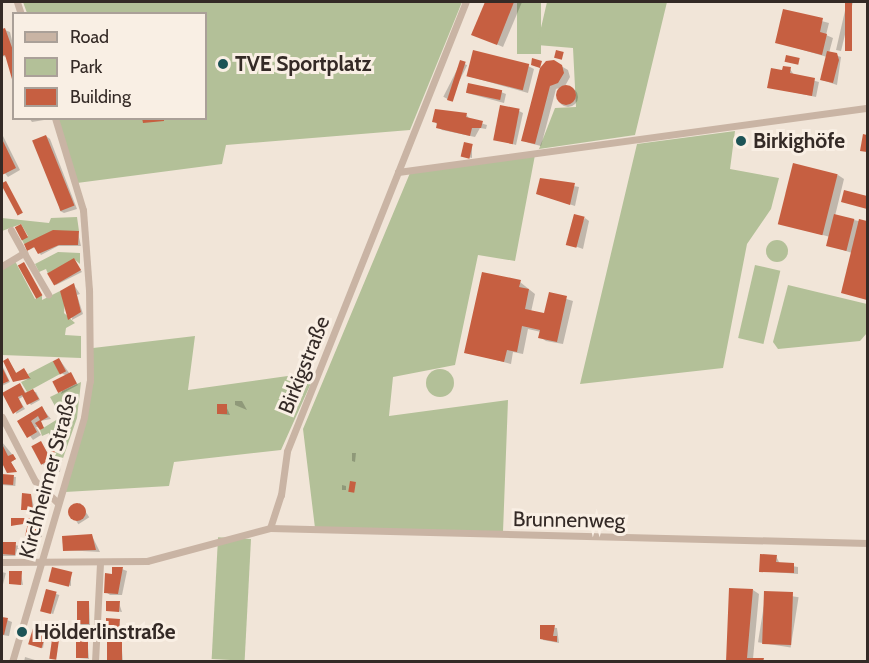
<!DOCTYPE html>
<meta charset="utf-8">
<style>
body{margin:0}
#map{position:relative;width:869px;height:663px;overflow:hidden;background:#f1e5d8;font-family:Cabin,sans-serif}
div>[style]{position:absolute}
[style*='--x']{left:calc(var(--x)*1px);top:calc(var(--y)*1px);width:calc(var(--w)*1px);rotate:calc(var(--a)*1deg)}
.green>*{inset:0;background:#b3c098;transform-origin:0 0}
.round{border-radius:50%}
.shadow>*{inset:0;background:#0003;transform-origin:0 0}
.building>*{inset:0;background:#c65f41;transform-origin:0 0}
.street>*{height:7px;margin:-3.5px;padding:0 3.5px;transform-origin:3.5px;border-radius:3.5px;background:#c9b4a4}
.dots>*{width:16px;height:16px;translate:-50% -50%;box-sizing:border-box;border:3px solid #f9efe4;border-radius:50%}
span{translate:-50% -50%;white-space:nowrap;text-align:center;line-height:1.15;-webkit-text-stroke:6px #f9efe4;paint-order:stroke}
.poi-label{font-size:21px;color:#342a26;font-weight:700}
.left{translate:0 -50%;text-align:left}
.street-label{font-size:21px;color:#342a26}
.frame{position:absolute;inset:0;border:3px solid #342a26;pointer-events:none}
.legend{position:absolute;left:12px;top:12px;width:195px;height:108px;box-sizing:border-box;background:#f9efe4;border:2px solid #aaa098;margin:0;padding:8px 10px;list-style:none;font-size:18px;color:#342a26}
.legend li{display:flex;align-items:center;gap:12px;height:30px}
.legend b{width:30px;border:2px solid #aaa098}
</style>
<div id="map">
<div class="green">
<i style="clip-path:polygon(23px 2px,462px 2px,410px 130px,226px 145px,222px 164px,77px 183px,58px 119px,206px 118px,206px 14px,27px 13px)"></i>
<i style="left:517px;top:2px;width:24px;height:52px"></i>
<i style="clip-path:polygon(547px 2px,667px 2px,635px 135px,539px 149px,555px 108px,576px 107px,573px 48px,537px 45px)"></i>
<i style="clip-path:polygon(735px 131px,730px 169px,779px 178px,771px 209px,747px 244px,723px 368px,580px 384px,637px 144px)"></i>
<i style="clip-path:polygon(535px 155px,515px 261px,478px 255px,455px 365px,393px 377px,389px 416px,508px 400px,503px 532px,315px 528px,303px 429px,410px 173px)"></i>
<i style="clip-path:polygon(77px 217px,79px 231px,24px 244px,22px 240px,28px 236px,21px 224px,2px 231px,2px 218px,49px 223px,51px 218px)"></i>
<i class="round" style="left:766px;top:240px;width:22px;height:22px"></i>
<i style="clip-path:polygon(58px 252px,80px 253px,80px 264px,74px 259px,48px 274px,46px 269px,39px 272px,35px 264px)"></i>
<i style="clip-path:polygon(15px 261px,35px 299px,42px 295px,42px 300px,60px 291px,65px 300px,64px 313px,75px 323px,66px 328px,65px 335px,81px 336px,81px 358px,2px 355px,2px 269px)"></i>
<i style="left:755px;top:265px;width:26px;height:75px;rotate:13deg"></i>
<i style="clip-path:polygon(788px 285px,867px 304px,867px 333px,860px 341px,778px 349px,773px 342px)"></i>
<i style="clip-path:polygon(195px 336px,188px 390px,316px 372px,281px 450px,174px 462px,169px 486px,65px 492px,92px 386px,93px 348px)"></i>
<i style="clip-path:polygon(53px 361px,60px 374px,27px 392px,21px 382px,30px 378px,28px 374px)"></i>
<i class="round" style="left:426px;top:369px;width:28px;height:28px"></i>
<i style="clip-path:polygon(81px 382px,77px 418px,61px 464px,49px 456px,57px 451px,49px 433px,42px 436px,40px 430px,61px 417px,50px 397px)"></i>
<i style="left:251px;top:539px;width:122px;height:33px;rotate:93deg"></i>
</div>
<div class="shadow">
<i style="clip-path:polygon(486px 2px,522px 2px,503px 47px,473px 34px)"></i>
<i style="clip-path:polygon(847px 2px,853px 2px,841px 51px,836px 50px)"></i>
<i style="clip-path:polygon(784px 11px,829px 23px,826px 35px,833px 38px,829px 53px,841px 57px,837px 85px,822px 80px,827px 57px,776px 42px)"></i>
<i style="clip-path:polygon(5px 30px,10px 32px,14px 49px,14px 83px,7px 57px,2px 56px,2px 31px)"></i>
<i style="left:461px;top:62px;width:7px;height:39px;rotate:27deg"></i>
<i style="clip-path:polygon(528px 66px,534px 69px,528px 93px,468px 76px)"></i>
<i style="clip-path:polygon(561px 66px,568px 70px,570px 77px,565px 86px,556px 89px,541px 146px,529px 143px,523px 140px,536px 86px)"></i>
<i style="clip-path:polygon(790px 69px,794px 75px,819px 82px,816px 97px,769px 87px)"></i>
<i class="round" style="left:558px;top:87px;width:20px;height:20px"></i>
<i style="clip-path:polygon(501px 92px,506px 94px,504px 103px,467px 93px)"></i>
<i style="clip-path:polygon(519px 111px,523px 113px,516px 145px,494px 139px)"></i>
<i style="clip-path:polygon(466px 114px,470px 120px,487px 125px,486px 129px,480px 128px,475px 137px,442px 130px,434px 121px)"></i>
<i style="clip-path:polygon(29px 118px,44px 118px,44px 120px,32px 122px)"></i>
<i style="clip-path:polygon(2px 134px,20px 170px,8px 177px,2px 170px)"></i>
<i style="clip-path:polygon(46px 136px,50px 139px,77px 209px,64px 213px,60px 211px)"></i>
<i style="clip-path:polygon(740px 139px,744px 140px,743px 144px,739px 142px)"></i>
<i style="clip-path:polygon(472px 145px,472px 158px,465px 156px)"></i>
<i style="clip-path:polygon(838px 175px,844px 179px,835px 216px,868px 223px,868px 300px,843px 292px,852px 253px,828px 245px,830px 237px,780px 223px)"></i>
<i style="clip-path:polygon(541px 180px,579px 187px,575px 206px,538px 194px)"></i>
<i style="clip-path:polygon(585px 218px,589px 221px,583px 249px,569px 244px)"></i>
<i style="clip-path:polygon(78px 233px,81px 246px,58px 246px,41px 255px,35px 247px,29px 250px,26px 245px)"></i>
<i style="clip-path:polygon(74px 260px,82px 272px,56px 285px,50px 274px)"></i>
<i style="clip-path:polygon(520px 282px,535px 294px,531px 312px,546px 315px,550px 294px,573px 301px,563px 344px,546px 341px,540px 337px,541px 332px,528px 329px,523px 354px,513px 352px,511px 364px,466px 352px)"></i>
<i style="clip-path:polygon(74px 285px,80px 294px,77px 295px,83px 314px,72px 320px)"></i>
<i style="clip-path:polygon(59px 359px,78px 385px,61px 394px,67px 376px,61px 373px)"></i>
<i style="clip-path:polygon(8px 360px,17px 374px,24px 370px,31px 379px,14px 381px)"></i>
<i style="clip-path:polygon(2px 365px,10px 382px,2px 386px)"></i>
<i style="clip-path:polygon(20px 385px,27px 394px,36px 392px,40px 400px,31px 405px,24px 396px,19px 399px,25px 409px,16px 414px)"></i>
<i style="clip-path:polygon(235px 401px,242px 401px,247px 410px,235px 405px)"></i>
<i style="clip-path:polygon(226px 406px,230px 415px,219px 414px)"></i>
<i style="clip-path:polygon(42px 408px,51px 419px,40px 421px,44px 428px,36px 427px,41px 435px,33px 440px,19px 421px)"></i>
<i style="clip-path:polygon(2px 442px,16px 459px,11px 462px,16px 472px,2px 464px)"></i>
<i style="clip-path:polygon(41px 443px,54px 462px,61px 462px,60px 472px,42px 464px)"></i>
<i style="clip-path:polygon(352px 453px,356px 453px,355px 462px,352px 461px)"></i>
<i style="left:2px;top:476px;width:14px;height:9px;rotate:4deg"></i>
<i style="clip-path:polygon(342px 485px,346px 486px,346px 490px,342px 490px)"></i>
<i style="clip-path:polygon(31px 495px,35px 511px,25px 510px,22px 509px)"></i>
<i style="left:80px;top:503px;width:17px;height:13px;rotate:57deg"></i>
<i style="clip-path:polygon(39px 520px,42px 537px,27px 535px,30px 524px,12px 525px)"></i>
<i style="clip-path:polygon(92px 536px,100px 552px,64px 550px)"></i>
<i style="clip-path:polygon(2px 543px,20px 546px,19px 556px,2px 556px)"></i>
<i style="clip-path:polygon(776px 556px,780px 564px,798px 567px,798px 574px,761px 571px)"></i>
<i style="clip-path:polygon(122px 569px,127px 571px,122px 595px,110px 595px,106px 592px,114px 575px)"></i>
<i style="left:2px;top:572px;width:4px;height:12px;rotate:14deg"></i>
<i style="clip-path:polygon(21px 573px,23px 585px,10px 583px)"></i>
<i style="clip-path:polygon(71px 573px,71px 586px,53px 582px)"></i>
<i style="clip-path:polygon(753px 590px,759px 594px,753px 659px,766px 662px,727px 662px)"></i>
<i style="left:47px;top:591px;width:13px;height:20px;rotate:18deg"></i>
<i style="left:766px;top:592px;width:33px;height:51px;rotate:9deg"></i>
<i style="clip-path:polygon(89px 602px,90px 625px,80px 625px,78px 623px)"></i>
<i style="clip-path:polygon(119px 603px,122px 612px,108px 610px)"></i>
<i style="clip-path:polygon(2px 618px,12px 622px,9px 636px,2px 635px)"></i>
<i style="clip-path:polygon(119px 620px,121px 630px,107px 628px)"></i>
<i style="clip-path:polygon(542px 626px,557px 628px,559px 643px,543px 640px)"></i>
<i style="clip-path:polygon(46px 630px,43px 648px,32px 644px)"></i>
<i style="clip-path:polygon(87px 637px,89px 659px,79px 658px,77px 657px)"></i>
<i style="clip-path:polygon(121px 639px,123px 662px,107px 662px)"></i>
<i style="clip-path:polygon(25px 657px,35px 660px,37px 662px,24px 662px)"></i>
</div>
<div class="building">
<i style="clip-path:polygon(485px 2px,514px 2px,497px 45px,471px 35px)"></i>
<i style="left:845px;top:2px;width:7px;height:49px"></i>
<i style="clip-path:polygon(783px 9px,823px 18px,820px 32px,827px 34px,822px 55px,775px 43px)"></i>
<i style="clip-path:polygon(5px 28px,14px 53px,14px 86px,5px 55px,2px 56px,2px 29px)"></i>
<i style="left:473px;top:50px;width:58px;height:27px;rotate:14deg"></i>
<i style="left:556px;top:50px;width:8px;height:8px;rotate:14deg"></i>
<i style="clip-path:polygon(827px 51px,837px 53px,839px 60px,833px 83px,820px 80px)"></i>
<i style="left:786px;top:55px;width:14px;height:7px;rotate:12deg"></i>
<i style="clip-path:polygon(532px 58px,542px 61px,540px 68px,531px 65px)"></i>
<i style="left:460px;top:60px;width:6px;height:42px;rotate:18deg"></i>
<i style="clip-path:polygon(554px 60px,562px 65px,564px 73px,558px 83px,550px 86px,535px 144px,521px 141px,540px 68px,546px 61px)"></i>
<i style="clip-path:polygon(783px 66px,791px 67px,790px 73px,815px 78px,812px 96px,767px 88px,771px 68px,782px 70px)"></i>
<i style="left:468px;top:83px;width:35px;height:10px;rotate:12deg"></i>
<i class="round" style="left:556px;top:85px;width:20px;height:20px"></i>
<i style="left:500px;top:105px;width:20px;height:36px;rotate:11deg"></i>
<i style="clip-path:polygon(435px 109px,467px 113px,466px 117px,483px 121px,481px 128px,472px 128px,470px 136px,436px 128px,437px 123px,432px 122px)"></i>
<i style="clip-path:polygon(142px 118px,164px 118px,164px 121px,143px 123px)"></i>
<i style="clip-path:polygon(863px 134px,867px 135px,867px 152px,860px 151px)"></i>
<i style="left:46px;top:135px;width:76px;height:15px;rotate:68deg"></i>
<i style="clip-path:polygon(2px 139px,16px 168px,2px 175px)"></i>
<i style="left:464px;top:142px;width:9px;height:15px;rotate:13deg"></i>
<i style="left:793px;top:163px;width:46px;height:63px;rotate:14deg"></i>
<i style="clip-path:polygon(540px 178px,575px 183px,570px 205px,536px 194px)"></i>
<i style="left:6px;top:181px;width:36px;height:6px;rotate:62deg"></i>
<i style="clip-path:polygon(844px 190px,867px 196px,867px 209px,841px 202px)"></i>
<i style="left:574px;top:214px;width:11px;height:32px;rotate:15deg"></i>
<i style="left:834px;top:214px;width:21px;height:33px;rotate:14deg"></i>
<i style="clip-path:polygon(859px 219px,867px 221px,867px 300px,841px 293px)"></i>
<i style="left:21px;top:224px;width:15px;height:7px;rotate:62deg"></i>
<i style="clip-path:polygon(53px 230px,79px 231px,78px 245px,59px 245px,38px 254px,34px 247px,27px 251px,24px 244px)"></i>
<i style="left:74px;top:258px;width:14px;height:31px;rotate:60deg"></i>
<i style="left:24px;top:262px;width:38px;height:7px;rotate:61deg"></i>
<i style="clip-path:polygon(482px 272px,521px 280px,519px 287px,529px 289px,525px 309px,544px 313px,549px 292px,567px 296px,557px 342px,538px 338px,540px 330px,522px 326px,517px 352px,507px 350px,504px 362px,464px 353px)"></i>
<i style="clip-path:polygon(74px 283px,81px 312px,68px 320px,60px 291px)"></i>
<i style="clip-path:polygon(8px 358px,16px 373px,24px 368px,30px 378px,13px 382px,3px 361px)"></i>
<i style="left:59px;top:358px;width:15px;height:7px;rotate:62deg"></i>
<i style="clip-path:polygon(3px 369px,9px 381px,2px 384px,2px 370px)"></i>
<i style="left:71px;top:372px;width:13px;height:21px;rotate:63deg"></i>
<i style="clip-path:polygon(20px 383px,25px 393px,33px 389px,39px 399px,27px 405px,22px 395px,18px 397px,23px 407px,13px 414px,2px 393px)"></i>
<i style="left:227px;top:404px;width:10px;height:10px;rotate:90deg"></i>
<i style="clip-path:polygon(42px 406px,48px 417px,41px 421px,44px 428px,40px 430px,35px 423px,40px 420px,38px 416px,31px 421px,37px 432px,27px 438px,17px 421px)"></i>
<i style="left:41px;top:441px;width:21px;height:11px;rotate:62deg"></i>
<i style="clip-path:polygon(52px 442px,57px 451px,52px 454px,47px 444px)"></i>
<i style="clip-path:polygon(2px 444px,8px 456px,13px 454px,16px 459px,11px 462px,17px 472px,7px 473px,2px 463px)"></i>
<i class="round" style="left:48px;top:460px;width:12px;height:12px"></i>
<i style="left:2px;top:474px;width:12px;height:10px;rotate:5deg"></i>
<i style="left:350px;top:481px;width:6px;height:11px;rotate:9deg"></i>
<i style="clip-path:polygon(22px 493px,31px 494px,33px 510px,21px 510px)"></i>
<i class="round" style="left:68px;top:503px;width:18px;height:18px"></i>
<i style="clip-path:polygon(11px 518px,40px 518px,39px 536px,25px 536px,28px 523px,11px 526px)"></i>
<i style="clip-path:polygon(92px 534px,96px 550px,63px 551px,62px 536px)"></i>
<i style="clip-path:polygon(2px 542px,16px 542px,15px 555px,2px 554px)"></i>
<i style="clip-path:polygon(760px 554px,777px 555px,776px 562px,794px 563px,794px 573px,759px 572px)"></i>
<i style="left:52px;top:567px;width:21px;height:15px;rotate:14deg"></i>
<i style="clip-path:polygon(112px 567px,123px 567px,118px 594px,104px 593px,105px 573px,112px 574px)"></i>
<i style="clip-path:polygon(9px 571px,22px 571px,21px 585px,9px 584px)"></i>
<i style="clip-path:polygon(729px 588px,753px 589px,747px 658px,764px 658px,763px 662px,726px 662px)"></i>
<i style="left:46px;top:589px;width:11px;height:23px;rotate:15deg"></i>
<i style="left:764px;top:591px;width:29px;height:53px;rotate:2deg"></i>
<i style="left:77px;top:601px;width:12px;height:23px"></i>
<i style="clip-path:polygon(106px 601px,120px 601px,119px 612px,106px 611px)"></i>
<i style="clip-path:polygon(2px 617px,8px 618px,4px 635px,2px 634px)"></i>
<i style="clip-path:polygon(106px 618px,120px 619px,119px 629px,106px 629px)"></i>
<i style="left:34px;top:625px;width:14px;height:20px;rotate:17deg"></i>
<i style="left:54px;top:625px;width:7px;height:34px;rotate:8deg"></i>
<i style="clip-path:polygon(540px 625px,555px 625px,553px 636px,557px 636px,557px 642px,540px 639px)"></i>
<i style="left:76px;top:635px;width:12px;height:23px"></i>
<i style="left:107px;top:637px;width:15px;height:25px"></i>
</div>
<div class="street">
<i style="--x:17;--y:2;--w:13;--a:72"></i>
<i style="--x:398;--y:172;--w:474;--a:-7.8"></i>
<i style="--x:11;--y:230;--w:26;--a:61"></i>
<i style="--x:2;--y:266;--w:26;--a:-31"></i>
<i style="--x:24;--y:253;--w:48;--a:59.7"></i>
<i style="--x:2;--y:417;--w:72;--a:62.7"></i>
<i style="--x:35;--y:481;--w:30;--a:44"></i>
<i style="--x:270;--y:528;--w:35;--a:-72"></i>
<i style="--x:281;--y:495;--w:44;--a:-82.2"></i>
<i style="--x:287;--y:451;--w:483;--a:-68.3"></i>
<i style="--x:2;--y:562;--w:145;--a:-0.4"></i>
<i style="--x:147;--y:561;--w:127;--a:-15"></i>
<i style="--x:270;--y:528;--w:598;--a:1.44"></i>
<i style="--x:12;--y:662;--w:255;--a:-73.6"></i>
<i style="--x:84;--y:417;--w:36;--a:-81"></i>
<i style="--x:90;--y:381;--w:91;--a:-90.6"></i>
<i style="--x:89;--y:290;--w:80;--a:-94.3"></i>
<i style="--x:83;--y:210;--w:96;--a:-106.9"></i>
<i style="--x:95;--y:662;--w:99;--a:-87.1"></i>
</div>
<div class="dots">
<i style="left:223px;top:64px;background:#1c5356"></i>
<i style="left:741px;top:141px;background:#1c5356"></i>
<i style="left:22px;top:632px;background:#1c5356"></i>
</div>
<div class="poi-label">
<span class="left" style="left:235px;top:64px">TVE Sportplatz</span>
<span class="left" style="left:753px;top:141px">Birkighöfe</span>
<span class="left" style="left:34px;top:632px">Hölderlinstraße</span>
</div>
<div class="street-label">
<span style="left:304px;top:365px;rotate:-68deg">Birkigstraße</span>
<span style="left:48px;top:476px;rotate:-75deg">Kirchheimer Straße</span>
<span style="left:569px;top:520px;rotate:1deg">Brunnenweg</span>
</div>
<div class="frame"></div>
<ul class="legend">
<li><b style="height:8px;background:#c9b4a4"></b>Road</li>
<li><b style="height:16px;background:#b3c098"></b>Park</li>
<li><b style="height:16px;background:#c65f41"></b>Building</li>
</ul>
</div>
